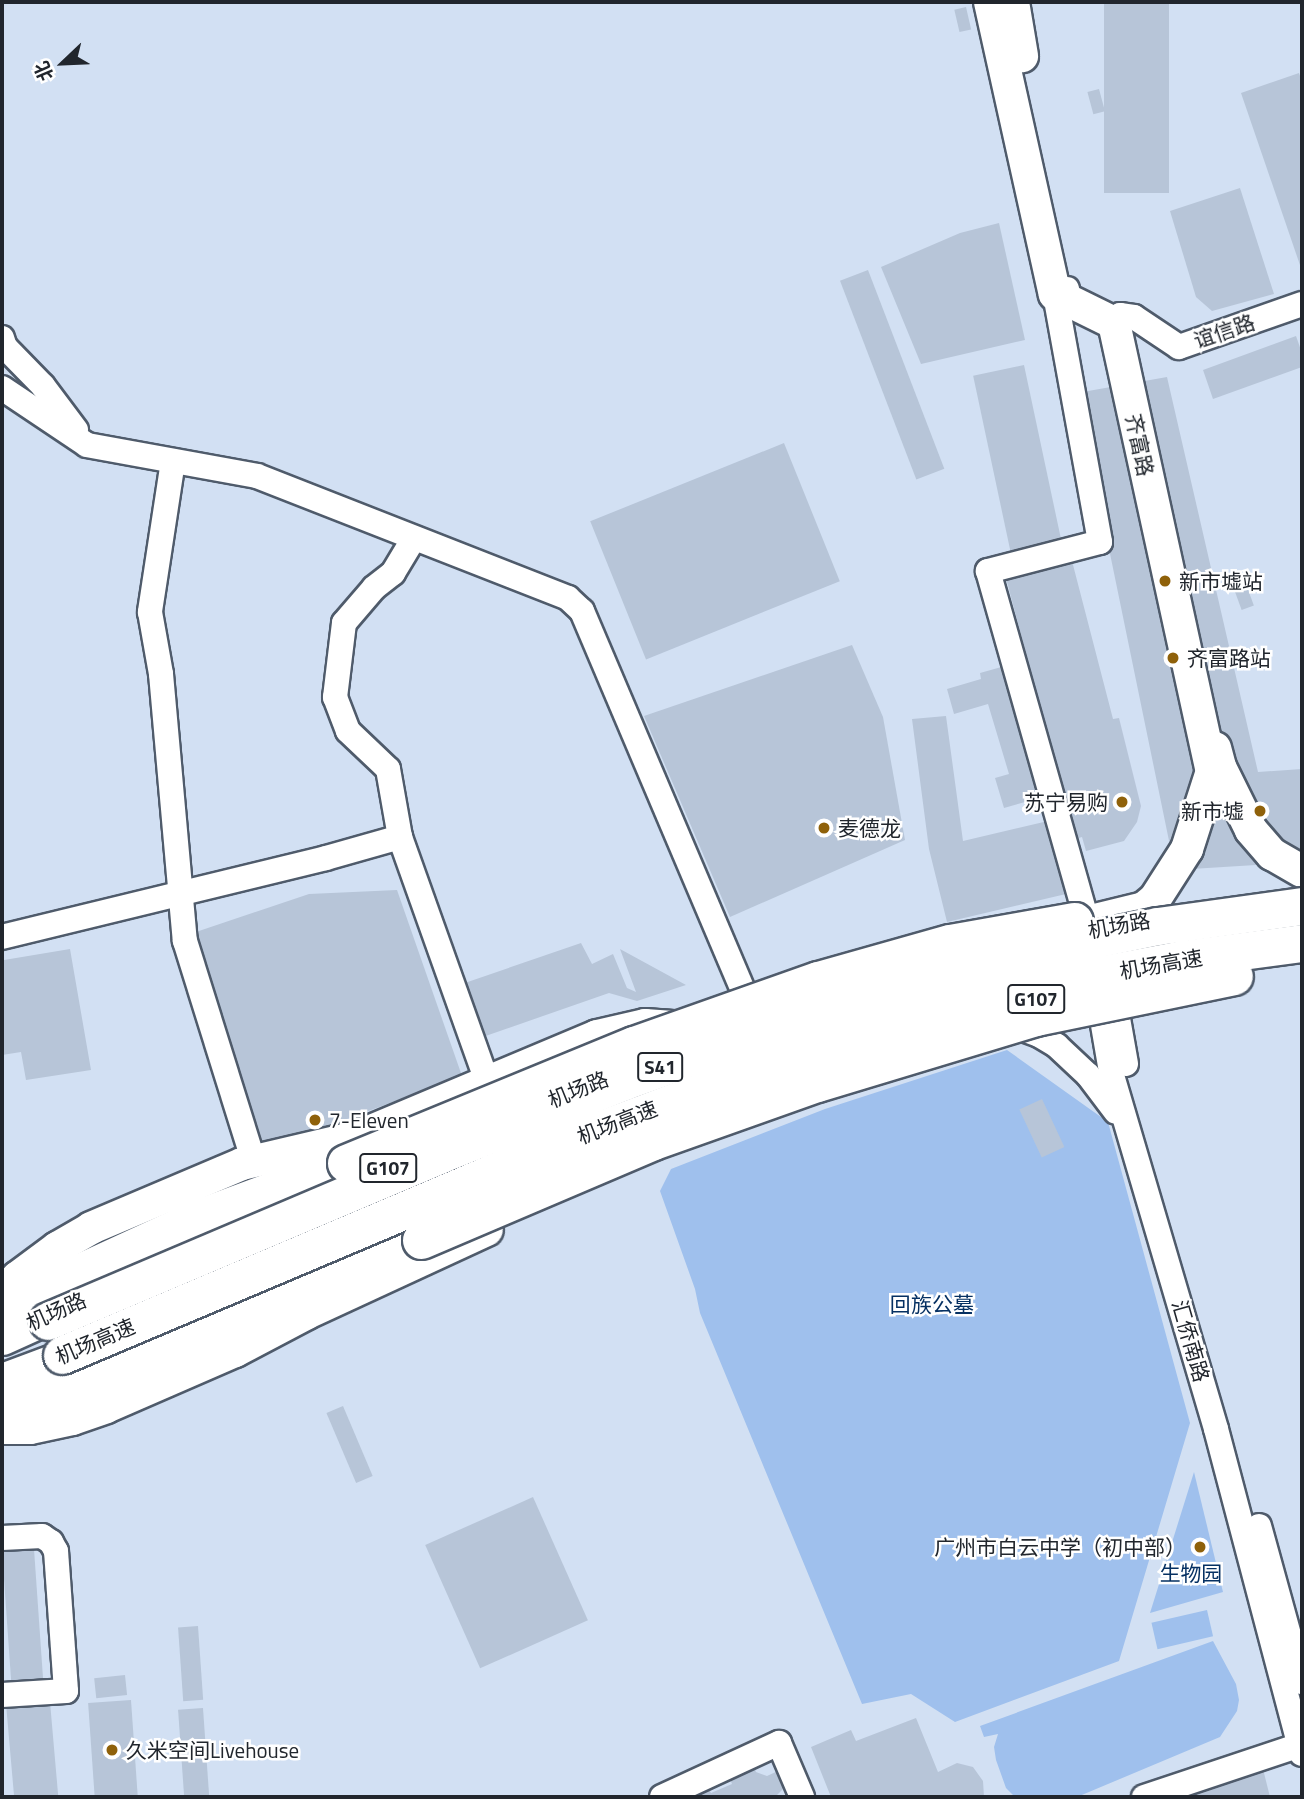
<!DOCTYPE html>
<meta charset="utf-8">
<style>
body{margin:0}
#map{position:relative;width:1304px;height:1799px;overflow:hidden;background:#d2e0f3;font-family:"Titillium Web","Noto Sans SC",sans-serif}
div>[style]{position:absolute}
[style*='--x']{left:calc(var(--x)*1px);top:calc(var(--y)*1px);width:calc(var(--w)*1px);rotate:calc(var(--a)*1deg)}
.green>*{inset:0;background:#9fc0ed;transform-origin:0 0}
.building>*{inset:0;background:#b7c5d8;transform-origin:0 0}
.roads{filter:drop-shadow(2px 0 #4f5b6b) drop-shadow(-2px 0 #4f5b6b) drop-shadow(0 2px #4f5b6b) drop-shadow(0 -2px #4f5b6b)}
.minor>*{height:24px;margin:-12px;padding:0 12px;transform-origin:12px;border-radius:12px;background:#fff}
.major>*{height:32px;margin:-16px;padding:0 16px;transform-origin:16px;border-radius:16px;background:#fff}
.highway>*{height:37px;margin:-18.5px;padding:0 18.5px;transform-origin:18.5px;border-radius:18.5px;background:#fff}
.bridges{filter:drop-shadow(2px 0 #4f5b6b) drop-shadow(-2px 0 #4f5b6b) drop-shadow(0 2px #4f5b6b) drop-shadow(0 -2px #4f5b6b)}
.highway-bridge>*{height:37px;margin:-18.5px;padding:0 18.5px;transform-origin:18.5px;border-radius:18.5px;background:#fff}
.dots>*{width:19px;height:19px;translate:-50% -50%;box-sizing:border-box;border:4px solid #fff;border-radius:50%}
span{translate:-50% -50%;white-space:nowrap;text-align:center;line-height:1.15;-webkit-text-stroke:5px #fff;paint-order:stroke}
.shield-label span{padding:2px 5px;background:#fff;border:2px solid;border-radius:5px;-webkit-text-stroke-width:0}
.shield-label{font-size:19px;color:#21262d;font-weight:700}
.street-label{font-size:21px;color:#21262d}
.poi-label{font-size:21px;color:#21262d}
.left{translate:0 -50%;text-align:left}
.right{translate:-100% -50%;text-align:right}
.park-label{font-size:21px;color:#053062}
.frame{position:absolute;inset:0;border:4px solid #21262d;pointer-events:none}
.north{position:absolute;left:28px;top:28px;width:70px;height:70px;-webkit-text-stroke:5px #fff;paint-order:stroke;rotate:247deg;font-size:19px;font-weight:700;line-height:28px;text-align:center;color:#21262d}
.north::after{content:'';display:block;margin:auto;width:24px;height:32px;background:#21262d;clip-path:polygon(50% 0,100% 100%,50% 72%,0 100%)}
</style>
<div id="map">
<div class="green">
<i style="clip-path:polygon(1007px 1050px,1108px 1122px,1190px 1423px,1119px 1661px,955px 1722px,911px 1694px,862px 1704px,700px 1313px,695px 1289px,660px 1191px,671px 1169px,825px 1109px)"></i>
<i style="clip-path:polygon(1194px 1472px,1223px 1592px,1150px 1613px)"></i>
<i style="left:1207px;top:1610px;width:27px;height:57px;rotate:77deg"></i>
<i style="clip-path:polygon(1213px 1641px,1236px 1684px,1239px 1700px,1237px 1711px,1220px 1737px,1077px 1797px,1015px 1797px,1006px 1788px,996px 1760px,994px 1747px,998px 1734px,984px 1737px,980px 1726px)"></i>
</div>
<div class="building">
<i style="left:1104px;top:2px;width:65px;height:191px"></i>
<i style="left:966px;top:7px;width:23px;height:12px;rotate:77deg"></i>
<i style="clip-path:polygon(1299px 73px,1302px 82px,1302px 271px,1241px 93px)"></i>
<i style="left:1099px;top:89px;width:23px;height:12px;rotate:75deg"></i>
<i style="clip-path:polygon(1240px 188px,1274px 294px,1212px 311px,1196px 297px,1170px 211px)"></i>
<i style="clip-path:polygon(999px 223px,1025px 340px,921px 364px,881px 267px,960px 233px)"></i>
<i style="left:868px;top:270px;width:213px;height:30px;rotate:69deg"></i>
<i style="clip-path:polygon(1296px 336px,1302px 353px,1302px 367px,1213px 399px,1203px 370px)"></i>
<i style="left:1024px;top:365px;width:185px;height:52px;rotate:78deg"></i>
<i style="clip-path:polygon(1167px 377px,1258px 772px,1302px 769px,1302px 862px,1175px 870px,1077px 393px)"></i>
<i style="left:784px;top:443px;width:149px;height:209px;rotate:68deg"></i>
<i style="clip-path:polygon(1072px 561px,1113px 719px,1119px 718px,1141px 806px,1137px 822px,1124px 841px,1086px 851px,1082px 837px,1075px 839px,1006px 578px)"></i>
<i style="left:1246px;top:584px;width:23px;height:13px;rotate:70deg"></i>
<i style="clip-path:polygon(852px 645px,883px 717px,905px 840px,730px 917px,644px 716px)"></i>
<i style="clip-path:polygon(1005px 666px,1043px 797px,1004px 808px,995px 778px,1009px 774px,988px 704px,954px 714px,947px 689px,981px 679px,980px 673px)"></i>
<i style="clip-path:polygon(946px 716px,963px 841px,1048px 821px,1066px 894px,947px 922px,929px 849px,912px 719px)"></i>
<i style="clip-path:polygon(397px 890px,462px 1076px,291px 1140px,259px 1147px,190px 934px,309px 894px)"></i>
<i style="clip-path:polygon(581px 943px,592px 964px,613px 954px,627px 988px,636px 992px,620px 949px,686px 985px,637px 1001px,609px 993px,477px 1039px,456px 986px)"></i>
<i style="clip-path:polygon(70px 949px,91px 1070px,26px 1080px,21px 1052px,2px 1055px,4px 960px)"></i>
<i style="left:1042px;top:1099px;width:53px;height:25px;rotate:65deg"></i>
<i style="left:343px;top:1406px;width:76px;height:18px;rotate:67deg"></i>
<i style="left:533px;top:1497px;width:135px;height:118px;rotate:66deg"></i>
<i style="left:34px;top:1549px;width:132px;height:32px;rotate:86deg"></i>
<i style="left:198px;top:1626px;width:74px;height:20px;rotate:86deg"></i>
<i style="left:125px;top:1675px;width:20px;height:31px;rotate:84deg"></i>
<i style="left:131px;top:1700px;width:97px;height:43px;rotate:86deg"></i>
<i style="left:50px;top:1702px;width:95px;height:44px;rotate:85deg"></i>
<i style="left:203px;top:1708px;width:89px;height:25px;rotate:86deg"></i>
<i style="clip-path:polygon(916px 1718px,938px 1772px,957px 1763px,973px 1767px,983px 1781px,984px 1797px,831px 1797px,811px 1747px,851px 1730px,856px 1741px)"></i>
<i style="clip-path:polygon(752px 1762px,756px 1772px,767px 1776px,780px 1770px,787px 1785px,775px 1797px,690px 1797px,706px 1783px,711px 1793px,732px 1784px,727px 1772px)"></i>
<i style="clip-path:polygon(1263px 1769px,1270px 1797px,1186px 1797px,1199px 1787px)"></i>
</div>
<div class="roads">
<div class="minor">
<i style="--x:1067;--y:289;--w:13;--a:157"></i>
<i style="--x:1055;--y:294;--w:252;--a:79.7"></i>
<i style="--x:1100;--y:542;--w:116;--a:165.5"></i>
<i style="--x:988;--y:571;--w:365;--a:74.2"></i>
<i style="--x:1114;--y:323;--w:10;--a:-53"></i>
<i style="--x:1120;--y:315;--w:14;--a:8"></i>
<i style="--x:1134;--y:317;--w:54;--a:33.7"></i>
<i style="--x:1179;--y:347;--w:130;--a:-19.3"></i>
<i style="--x:2;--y:338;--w:9;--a:72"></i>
<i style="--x:5;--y:347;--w:54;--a:45.7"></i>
<i style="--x:43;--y:386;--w:55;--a:53.1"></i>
<i style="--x:2;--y:388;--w:102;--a:33.8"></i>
<i style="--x:87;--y:445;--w:173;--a:10.3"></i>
<i style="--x:257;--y:476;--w:334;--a:21.4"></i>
<i style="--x:568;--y:598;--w:19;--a:43"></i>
<i style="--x:582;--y:611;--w:441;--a:67"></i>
<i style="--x:173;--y:461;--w:153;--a:98.7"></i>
<i style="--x:150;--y:612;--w:63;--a:79.9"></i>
<i style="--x:161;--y:674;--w:268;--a:84.9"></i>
<i style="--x:185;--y:941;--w:232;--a:72.7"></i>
<i style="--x:414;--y:538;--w:41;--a:121"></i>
<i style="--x:393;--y:573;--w:24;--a:142"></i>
<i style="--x:374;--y:588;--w:46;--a:130.6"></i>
<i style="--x:344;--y:623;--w:75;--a:96.9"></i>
<i style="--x:335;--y:697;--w:36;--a:69"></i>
<i style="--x:348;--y:731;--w:55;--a:43.5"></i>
<i style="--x:388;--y:769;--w:69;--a:80"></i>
<i style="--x:400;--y:837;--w:259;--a:70.4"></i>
<i style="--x:2;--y:937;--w:333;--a:-13.7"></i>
<i style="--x:326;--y:858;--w:77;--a:-15.8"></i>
<i style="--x:1097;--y:990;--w:83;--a:80.3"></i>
<i style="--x:1111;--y:1072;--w:372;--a:73.6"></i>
<i style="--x:1216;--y:1429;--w:336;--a:75.2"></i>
<i style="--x:1113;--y:990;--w:75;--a:80"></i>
<i style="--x:1009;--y:1024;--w:32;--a:20"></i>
<i style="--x:1039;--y:1035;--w:21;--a:31"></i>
<i style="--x:1057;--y:1046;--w:42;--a:43.1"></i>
<i style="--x:1088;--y:1075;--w:46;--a:52.9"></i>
<i style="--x:1259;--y:1526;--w:162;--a:74.6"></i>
<i style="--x:2;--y:1538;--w:40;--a:-2.9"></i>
<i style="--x:42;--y:1536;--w:11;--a:34"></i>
<i style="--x:51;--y:1542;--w:10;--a:61"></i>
<i style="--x:56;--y:1551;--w:140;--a:85.9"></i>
<i style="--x:66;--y:1691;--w:64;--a:176.4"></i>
<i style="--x:662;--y:1797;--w:129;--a:-24.8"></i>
<i style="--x:779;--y:1743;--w:59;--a:66.9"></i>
<i style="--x:1144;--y:1797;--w:164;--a:-18.4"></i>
</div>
<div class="major">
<i style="--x:990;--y:2;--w:299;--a:77.5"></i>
<i style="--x:1055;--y:294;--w:66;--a:26.2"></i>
<i style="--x:1114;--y:323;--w:459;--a:77.7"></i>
<i style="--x:1212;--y:771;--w:82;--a:107.8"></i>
<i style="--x:1187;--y:849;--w:59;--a:122.6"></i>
<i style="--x:1155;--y:899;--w:14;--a:141"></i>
<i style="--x:1144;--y:908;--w:59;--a:166.2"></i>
<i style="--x:1087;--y:922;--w:31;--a:155"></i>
<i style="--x:1013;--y:2;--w:55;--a:80.5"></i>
<i style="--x:1215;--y:748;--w:20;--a:75"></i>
<i style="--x:1220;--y:767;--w:70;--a:63.8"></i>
<i style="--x:1251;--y:830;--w:32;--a:49"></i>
<i style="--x:1272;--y:854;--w:34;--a:30"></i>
<i style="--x:2;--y:1294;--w:23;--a:-47"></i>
<i style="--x:18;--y:1277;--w:49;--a:-36.6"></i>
<i style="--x:57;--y:1248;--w:39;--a:-30"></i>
<i style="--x:91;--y:1228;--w:164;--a:-23"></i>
<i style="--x:242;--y:1164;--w:118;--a:-13.2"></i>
<i style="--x:357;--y:1137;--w:260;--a:-22.8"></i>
<i style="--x:597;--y:1036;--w:49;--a:-12.9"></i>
<i style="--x:645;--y:1025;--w:28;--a:4"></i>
<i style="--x:2;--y:1428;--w:28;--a:0"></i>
<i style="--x:30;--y:1428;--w:43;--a:-12.1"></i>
<i style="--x:72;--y:1419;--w:36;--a:-19"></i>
<i style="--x:106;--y:1407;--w:141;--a:-23.5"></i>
<i style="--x:235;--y:1351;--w:81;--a:-27.8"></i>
<i style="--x:307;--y:1313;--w:198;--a:-24.8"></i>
</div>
<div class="highway">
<i style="--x:2;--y:1308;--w:218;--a:-24.7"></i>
<i style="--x:200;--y:1217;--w:156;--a:-20.3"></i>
<i style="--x:2;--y:1336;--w:82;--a:-24.4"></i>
<i style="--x:2;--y:1382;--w:97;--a:-20.5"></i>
<i style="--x:2;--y:1416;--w:95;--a:-19.8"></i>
<i style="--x:91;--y:1384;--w:360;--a:-23.6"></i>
</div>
</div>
<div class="bridges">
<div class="highway-bridge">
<i style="--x:346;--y:1163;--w:311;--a:-22.3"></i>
<i style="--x:634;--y:1045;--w:195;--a:-19.5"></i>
<i style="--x:818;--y:980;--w:137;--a:-15.7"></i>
<i style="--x:950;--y:943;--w:126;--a:-10.1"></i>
<i style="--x:421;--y:1240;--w:252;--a:-23.1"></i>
<i style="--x:653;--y:1141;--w:174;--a:-19.5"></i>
<i style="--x:817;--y:1083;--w:229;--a:-16.8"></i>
<i style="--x:1036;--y:1017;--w:202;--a:-11.7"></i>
<i style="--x:48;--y:1321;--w:427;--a:-23"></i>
<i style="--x:441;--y:1154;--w:197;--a:-21.7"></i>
<i style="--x:624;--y:1081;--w:138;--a:-19.9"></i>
<i style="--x:754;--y:1034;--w:178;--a:-17"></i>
<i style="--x:924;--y:982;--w:147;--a:-14.6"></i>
<i style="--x:1066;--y:945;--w:94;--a:-11.7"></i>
<i style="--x:1158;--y:926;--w:145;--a:-7.9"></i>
<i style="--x:62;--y:1355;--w:536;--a:-22.93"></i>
<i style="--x:556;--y:1146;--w:228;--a:-20.6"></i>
<i style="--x:769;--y:1066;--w:189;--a:-17.3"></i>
<i style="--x:949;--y:1010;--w:122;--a:-13.8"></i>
<i style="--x:1067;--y:981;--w:117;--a:-10.8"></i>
<i style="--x:1182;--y:959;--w:121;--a:-7.6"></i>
</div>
</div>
<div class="dots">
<i style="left:1165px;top:581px;background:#8f610a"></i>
<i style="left:1173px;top:658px;background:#8f610a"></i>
<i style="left:1122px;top:802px;background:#8f610a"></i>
<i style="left:1260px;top:811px;background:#8f610a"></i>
<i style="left:824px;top:828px;background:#8f610a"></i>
<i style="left:315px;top:1120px;background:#8f610a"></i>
<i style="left:1200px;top:1547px;background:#8f610a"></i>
<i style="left:112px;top:1750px;background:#8f610a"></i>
</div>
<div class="shield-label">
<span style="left:1036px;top:999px">G107</span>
<span style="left:660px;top:1067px">S41</span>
<span style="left:388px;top:1168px">G107</span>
</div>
<div class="street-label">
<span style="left:1224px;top:331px;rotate:-19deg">谊信路</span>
<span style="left:1140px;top:445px;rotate:78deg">齐富路</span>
<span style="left:1119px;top:925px;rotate:-10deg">机场路</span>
<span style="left:1161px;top:964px;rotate:-10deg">机场高速</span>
<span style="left:578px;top:1089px;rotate:-22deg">机场路</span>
<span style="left:617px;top:1122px;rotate:-21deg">机场高速</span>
<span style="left:56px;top:1311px;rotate:-24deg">机场路</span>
<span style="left:95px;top:1341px;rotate:-23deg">机场高速</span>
<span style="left:1191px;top:1341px;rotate:74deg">汇侨南路</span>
</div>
<div class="poi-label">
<span class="left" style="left:1179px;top:581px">新市墟站</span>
<span class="left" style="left:1187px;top:658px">齐富路站</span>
<span class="right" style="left:1108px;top:802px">苏宁易购</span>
<span class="right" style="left:1244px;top:811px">新市墟</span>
<span class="left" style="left:838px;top:828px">麦德龙</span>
<span class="left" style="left:329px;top:1120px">7-Eleven</span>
<span class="right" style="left:1186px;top:1547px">广州市白云中学（初中部）</span>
<span class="left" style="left:126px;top:1750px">久米空间Livehouse</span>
</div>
<div class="park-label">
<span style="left:932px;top:1304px">回族公墓</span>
<span style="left:1191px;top:1573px">生物园</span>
</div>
<div class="frame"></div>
<div class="north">北</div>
</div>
